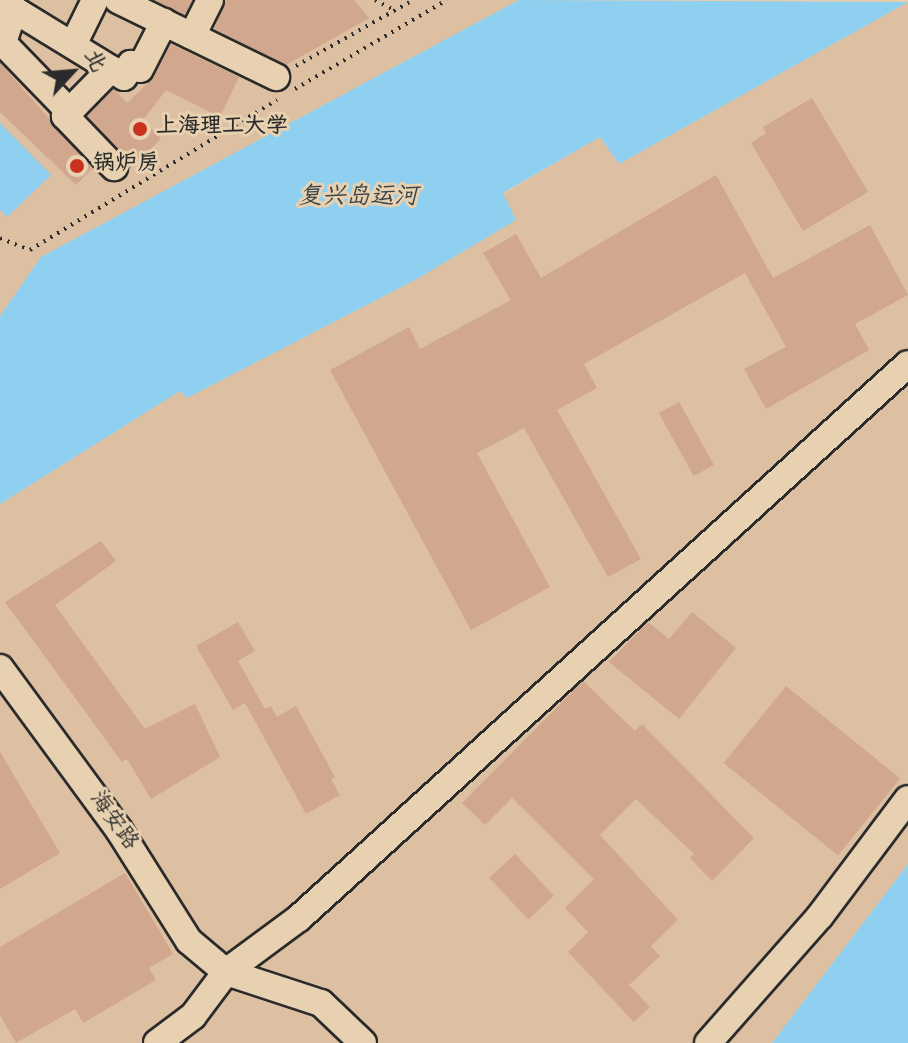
<!DOCTYPE html>
<meta charset="utf-8">
<style>
body{margin:0}
#map{position:relative;width:908px;height:1043px;overflow:hidden;background:#e8cdac;font-family:"Gochi Hand","LXGW WenKai TC",sans-serif}
div>[style]{position:absolute}
[style*='--x']{left:calc(var(--x)*1px);top:calc(var(--y)*1px);width:calc(var(--w)*1px);rotate:calc(var(--a)*1deg)}
.built>*{inset:0;background:#ddbfa1}
.water>*{inset:0;background:#8fcff0}
.building>*{inset:0;background:#d1a78d;transform-origin:0 0}
.path>*{height:4px;margin-top:-2px;transform-origin:0;background:repeating-linear-gradient(90deg,#2b2b2b 0 2px,transparent 0 8px)}
.roads{filter:drop-shadow(2px 0 #2b2b2b) drop-shadow(-2px 0 #2b2b2b) drop-shadow(0 2px #2b2b2b) drop-shadow(0 -2px #2b2b2b)}
.minor>*{height:26px;margin:-13px;padding:0 13px;transform-origin:13px;border-radius:13px;background:#e7d1b0}
.dots>*{width:22px;height:22px;translate:-50% -50%;box-sizing:border-box;border:4px solid #e7d1b0;border-radius:50%}
span{translate:-50% -50%;white-space:nowrap;text-align:center;line-height:1.15;-webkit-text-stroke:6px #e7d1b0;paint-order:stroke}
.poi-label{font-size:22px;color:#2b2b2b;font-weight:700}
.left{translate:0 -50%;text-align:left}
.street-label{font-size:22px;color:#2b2b2b}
.water-label{font-size:24px;color:#3a4449;font-style:italic}
.north{position:absolute;left:32px;top:32px;width:80px;height:80px;-webkit-text-stroke:6px #e7d1b0;paint-order:stroke;rotate:64deg;font-size:22px;font-weight:700;line-height:32px;text-align:center;color:#2b2b2b}
.north::after{content:'';display:block;margin:auto;width:28px;height:36px;background:#2b2b2b;clip-path:polygon(50% 0,100% 100%,50% 72%,0 100%)}
</style>
<div id="map">
<div class="built">
<i style="clip-path:polygon(0 0,519px 0,41px 257px,0 316px)"></i>
<i style="clip-path:polygon(908px 2px,908px 864px,772px 1043px,0 1043px,0 504px,180px 391px,187px 398px,417px 279px,515px 220px,503px 194px,600px 137px,619px 164px)"></i>
</div>
<div class="water">
<i style="clip-path:polygon(519px 0,908px 2px,619px 164px,600px 137px,503px 193px,516px 220px,417px 279px,187px 398px,180px 391px,0 504px,0 316px,41px 257px)"></i>
<i style="clip-path:polygon(0 123px,51px 175px,7px 217px,0 210px)"></i>
<i style="clip-path:polygon(908px 864px,908px 1043px,772px 1043px)"></i>
</div>
<div class="building">
<i style="clip-path:polygon(155px 0,192px 0,185px 15px)"></i>
<i style="clip-path:polygon(226px 0,354px 0,369px 18px,286px 65px,214px 29px)"></i>
<i style="clip-path:polygon(171px 44px,239px 77px,220px 117px,166px 90px,143px 120px,161px 139px,130px 169px,126px 156px,87px 116px,114px 89px,127px 103px,154px 77px)"></i>
<i style="clip-path:polygon(0 63px,93px 168px,76px 185px,0 112px)"></i>
<i style="clip-path:polygon(812px 98px,868px 192px,803px 231px,751px 143px,766px 133px,763px 127px)"></i>
<i style="clip-path:polygon(716px 175px,773px 278px,870px 225px,908px 295px,855px 324px,869px 350px,766px 409px,744px 369px,786px 347px,745px 273px,584px 364px,597px 388px,557px 410px,641px 559px,608px 577px,524px 428px,477px 453px,550px 587px,471px 630px,330px 370px,409px 327px,420px 349px,511px 300px,483px 253px,516px 234px,541px 278px)"></i>
<i style="left:679px;top:402px;width:72px;height:23px;rotate:61deg"></i>
<i style="clip-path:polygon(101px 541px,116px 561px,55px 605px,145px 729px,195px 704px,220px 757px,151px 799px,127px 759px,122px 762px,5px 602px)"></i>
<i style="clip-path:polygon(692px 612px,736px 648px,679px 719px,609px 662px,648px 622px,669px 639px)"></i>
<i style="clip-path:polygon(238px 622px,255px 651px,238px 661px,265px 709px,271px 706px,277px 717px,296px 706px,335px 777px,331px 779px,340px 795px,306px 814px,245px 703px,233px 710px,196px 646px)"></i>
<i style="clip-path:polygon(583px 681px,635px 731px,642px 724px,754px 838px,712px 881px,690px 858px,694px 854px,636px 799px,600px 835px,678px 920px,651px 946px,660px 956px,629px 985px,650px 1007px,634px 1022px,568px 952px,588px 932px,565px 908px,594px 879px,512px 798px,485px 825px,462px 803px)"></i>
<i style="left:786px;top:686px;width:147px;height:99px;rotate:39deg"></i>
<i style="clip-path:polygon(0 752px,60px 853px,0 889px)"></i>
<i style="left:515px;top:854px;width:57px;height:35px;rotate:47deg"></i>
<i style="clip-path:polygon(125px 873px,173px 954px,149px 968px,156px 980px,83px 1023px,75px 1009px,16px 1043px,0 1015px,0 947px)"></i>
</div>
<div class="path">
<i style="--x:375;--y:0;--w:24;--a:28"></i>
<i style="--x:296;--y:66;--w:134;--a:-29.4"></i>
<i style="--x:295;--y:89;--w:176;--a:-30.4"></i>
<i style="--x:0;--y:238;--w:32;--a:22"></i>
<i style="--x:30;--y:250;--w:289;--a:-31.3"></i>
</div>
<div class="roads">
<div class="minor">
<i style="--x:118;--y:0;--w:176;--a:26"></i>
<i style="--x:0;--y:1;--w:145;--a:31.5"></i>
<i style="--x:124;--y:77;--w:15;--a:-62"></i>
<i style="--x:131;--y:64;--w:10;--a:29"></i>
<i style="--x:140;--y:69;--w:53;--a:-62.9"></i>
<i style="--x:14;--y:9;--w:36;--a:108"></i>
<i style="--x:3;--y:43;--w:95;--a:45.9"></i>
<i style="--x:192;--y:36;--w:40;--a:-63.4"></i>
<i style="--x:73;--y:45;--w:50;--a:-63.9"></i>
<i style="--x:111;--y:69;--w:66;--a:134.4"></i>
<i style="--x:65;--y:116;--w:71;--a:46.1"></i>
<i style="--x:0;--y:668;--w:201;--a:53.7"></i>
<i style="--x:119;--y:830;--w:131;--a:57.8"></i>
<i style="--x:189;--y:941;--w:48;--a:40"></i>
<i style="--x:226;--y:972;--w:100;--a:18.1"></i>
<i style="--x:321;--y:1003;--w:58;--a:43.6"></i>
<i style="--x:157;--y:1043;--w:45;--a:-36.9"></i>
<i style="--x:193;--y:1016;--w:55;--a:-53.1"></i>
<i style="--x:226;--y:972;--w:91;--a:-36.5"></i>
<i style="--x:299;--y:918;--w:823;--a:-42.29"></i>
<i style="--x:708;--y:1043;--w:169;--a:-48.6"></i>
<i style="--x:820;--y:916;--w:146;--a:-53.1"></i>
</div>
</div>
<div class="dots">
<i style="left:140px;top:129px;background:#c8321e"></i>
<i style="left:77px;top:166px;background:#c8321e"></i>
</div>
<div class="poi-label">
<span class="left" style="left:156px;top:129px">上海理工大学</span>
<span class="left" style="left:93px;top:166px">锅炉房</span>
</div>
<div class="street-label">
<span style="left:112px;top:822px;rotate:54deg">海安路</span>
</div>
<div class="water-label">
<span style="left:358px;top:199px">复兴岛运河</span>
</div>
<div class="north">北</div>
</div>
